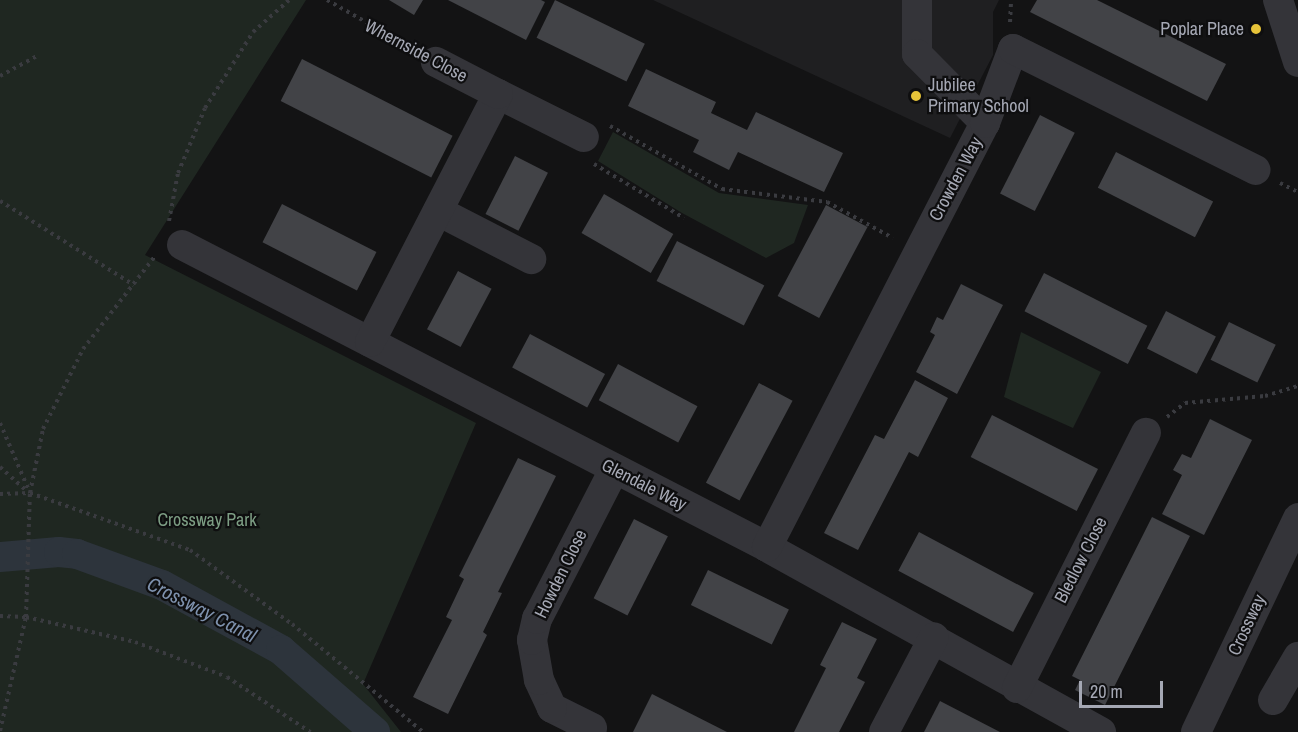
<!DOCTYPE html>
<style>
body{margin:0}
#map{position:relative;width:1298px;height:732px;overflow:hidden;background:#131314;font-family:"Archivo Narrow",sans-serif}
div>[style]{position:absolute}
[style*='--x']{left:calc(var(--x)*1px);top:calc(var(--y)*1px);width:calc(var(--w)*1px);rotate:calc(var(--a)*1deg)}
.built>*{inset:0;background:#1f1f21}
.green>*{inset:0;background:#1f2721}
.canal>*{height:30px;margin:-15px;padding:0 15px;transform-origin:15px;border-radius:15px;background:#2d343c}
.building>*{inset:0;background:#424347;transform-origin:0 0}
.path>*{height:4px;margin-top:-2px;transform-origin:0;background:repeating-linear-gradient(90deg,#3a3b40 0 3px,transparent 0 7.5px)}
.minor>*{height:30px;margin:-15px;padding:0 15px;transform-origin:15px;border-radius:15px;background:#343439}
.dots>*{width:16px;height:16px;translate:-50% -50%;box-sizing:border-box;border:3px solid #0e0e0f;border-radius:50%}
span{translate:-50% -50%;white-space:nowrap;text-align:center;line-height:1.15;-webkit-text-stroke:4.5px #0e0e0f;paint-order:stroke}
.poi-label{font-size:18px;color:#a5a8b4}
.right{translate:-100% -50%;text-align:right}
.left{translate:0 -50%;text-align:left}
.street-label{font-size:18px;color:#a5a8b4}
.park-label{font-size:18px;color:#7d9e84}
.water-label{font-size:20px;color:#7e91ad;font-style:italic}
.scale{position:absolute;left:1079px;top:681px;width:84px;height:27px;box-sizing:border-box;border:3px solid #a5a8b4;border-top:0;padding-left:8px;font-size:18px;line-height:21px;white-space:nowrap;color:#a5a8b4;-webkit-text-stroke:4px #0e0e0f;paint-order:stroke}
</style>
<div id="map">
<div class="built">
<i style="clip-path:polygon(653px 0,999px 0,993px 12px,993px 55px,950px 138px)"></i>
</div>
<div class="green">
<i style="clip-path:polygon(0 0,306px 0,145px 255px,476px 423px,363px 684px,401px 732px,0 732px)"></i>
<i style="clip-path:polygon(613px 132px,719px 193px,808px 205px,794px 243px,766px 258px,682px 213px,598px 161px)"></i>
<i style="clip-path:polygon(1021px 332px,1101px 372px,1073px 428px,1004px 397px)"></i>
</div>
<div class="canal">
<i style="--x:0;--y:557;--w:59;--a:-4.8"></i>
<i style="--x:59;--y:552;--w:18;--a:6"></i>
<i style="--x:77;--y:554;--w:90;--a:20"></i>
<i style="--x:162;--y:585;--w:136;--a:28.6"></i>
<i style="--x:281;--y:650;--w:125;--a:41.1"></i>
</div>
<div class="building">
<i style="clip-path:polygon(389px 0,423px 0,414px 15px)"></i>
<i style="clip-path:polygon(448px 0,541px 0,545px 2px,526px 40px)"></i>
<i style="left:555px;top:0;width:100px;height:42px;rotate:26deg"></i>
<i style="clip-path:polygon(1037px 0,1097px 0,1226px 64px,1207px 101px,1030px 12px)"></i>
<i style="left:302px;top:59px;width:169px;height:47px;rotate:27deg"></i>
<i style="clip-path:polygon(646px 69px,716px 102px,711px 113px,747px 130px,756px 112px,843px 153px,824px 192px,738px 152px,729px 170px,693px 152px,699px 140px,628px 106px)"></i>
<i style="left:1040px;top:115px;width:39px;height:88px;rotate:27deg"></i>
<i style="left:1116px;top:152px;width:109px;height:40px;rotate:27deg"></i>
<i style="left:515px;top:156px;width:37px;height:65px;rotate:27deg"></i>
<i style="left:604px;top:194px;width:80px;height:45px;rotate:30deg"></i>
<i style="left:282px;top:204px;width:106px;height:43px;rotate:27deg"></i>
<i style="left:826px;top:205px;width:47px;height:103px;rotate:28deg"></i>
<i style="left:677px;top:241px;width:98px;height:45px;rotate:27deg"></i>
<i style="left:458px;top:271px;width:38px;height:66px;rotate:28deg"></i>
<i style="left:1044px;top:273px;width:116px;height:43px;rotate:27deg"></i>
<i style="clip-path:polygon(961px 284px,1003px 305px,957px 394px,916px 372px,935px 335px,930px 332px,937px 317px,943px 320px)"></i>
<i style="left:1166px;top:311px;width:56px;height:42px;rotate:27deg"></i>
<i style="left:1229px;top:322px;width:52px;height:42px;rotate:26deg"></i>
<i style="left:530px;top:334px;width:85px;height:38px;rotate:28deg"></i>
<i style="left:618px;top:364px;width:90px;height:41px;rotate:28deg"></i>
<i style="clip-path:polygon(915px 380px,948px 398px,918px 457px,909px 452px,858px 550px,824px 533px,875px 435px,884px 439px)"></i>
<i style="left:759px;top:383px;width:38px;height:113px;rotate:28deg"></i>
<i style="left:992px;top:415px;width:119px;height:47px;rotate:27deg"></i>
<i style="clip-path:polygon(1210px 419px,1252px 440px,1204px 535px,1162px 514px,1182px 475px,1173px 470px,1182px 454px,1191px 458px)"></i>
<i style="clip-path:polygon(518px 458px,556px 476px,498px 592px,502px 593px,483px 632px,487px 635px,448px 714px,413px 697px,452px 620px,446px 617px,464px 579px,459px 576px)"></i>
<i style="clip-path:polygon(1152px 517px,1190px 536px,1105px 705px,1075px 690px,1080px 680px,1072px 676px)"></i>
<i style="left:634px;top:519px;width:38px;height:89px;rotate:27deg"></i>
<i style="left:919px;top:532px;width:130px;height:44px;rotate:28deg"></i>
<i style="left:708px;top:570px;width:90px;height:39px;rotate:26deg"></i>
<i style="clip-path:polygon(842px 622px,877px 639px,857px 678px,865px 682px,839px 732px,794px 732px,826px 668px,820px 665px)"></i>
<i style="clip-path:polygon(652px 694px,727px 732px,633px 732px)"></i>
<i style="clip-path:polygon(940px 701px,1000px 732px,924px 732px)"></i>
</div>
<div class="path">
<i style="--x:327;--y:0;--w:98;--a:29.5"></i>
<i style="--x:1010;--y:22;--w:22;--a:-87"></i>
<i style="--x:0;--y:76;--w:42;--a:-28.4"></i>
<i style="--x:610;--y:126;--w:129;--a:29.4"></i>
<i style="--x:722;--y:189;--w:106;--a:7.1"></i>
<i style="--x:827;--y:202;--w:75;--a:28.6"></i>
<i style="--x:594;--y:164;--w:105;--a:31"></i>
<i style="--x:1280;--y:183;--w:20;--a:27"></i>
<i style="--x:0;--y:201;--w:158;--a:32.1"></i>
<i style="--x:169;--y:221;--w:49;--a:-79.4"></i>
<i style="--x:178;--y:173;--w:70;--a:-67.4"></i>
<i style="--x:205;--y:108;--w:90;--a:-57.7"></i>
<i style="--x:253;--y:32;--w:48;--a:-41.6"></i>
<i style="--x:1167;--y:417;--w:23;--a:-38"></i>
<i style="--x:1185;--y:403;--w:80;--a:-5"></i>
<i style="--x:1265;--y:396;--w:34;--a:-17"></i>
<i style="--x:0;--y:423;--w:76;--a:66.8"></i>
<i style="--x:0;--y:467;--w:36;--a:42"></i>
<i style="--x:0;--y:494;--w:30;--a:-2"></i>
<i style="--x:30;--y:493;--w:170;--a:19.6"></i>
<i style="--x:190;--y:550;--w:126;--a:36"></i>
<i style="--x:292;--y:624;--w:170;--a:39.5"></i>
<i style="--x:0;--y:616;--w:26;--a:2"></i>
<i style="--x:26;--y:617;--w:112;--a:12.9"></i>
<i style="--x:135;--y:642;--w:98;--a:20.8"></i>
<i style="--x:227;--y:677;--w:100;--a:33.5"></i>
<i style="--x:0;--y:731;--w:117;--a:-77.2"></i>
<i style="--x:26;--y:617;--w:124;--a:-88.2"></i>
<i style="--x:30;--y:493;--w:65;--a:-78.5"></i>
<i style="--x:43;--y:429;--w:89;--a:-63.4"></i>
<i style="--x:83;--y:349;--w:119;--a:-52.2"></i>
</div>
<div class="minor">
<i style="--x:917;--y:0;--w:54;--a:90"></i>
<i style="--x:917;--y:54;--w:97;--a:45.4"></i>
<i style="--x:1278;--y:0;--w:65;--a:72.1"></i>
<i style="--x:498;--y:94;--w:96;--a:26.6"></i>
<i style="--x:438;--y:211;--w:105;--a:27.3"></i>
<i style="--x:182;--y:245;--w:658;--a:27.3"></i>
<i style="--x:767;--y:547;--w:382;--a:29"></i>
<i style="--x:370;--y:342;--w:279;--a:-62.7"></i>
<i style="--x:498;--y:94;--w:70;--a:-152.7"></i>
<i style="--x:767;--y:547;--w:477;--a:-62.8"></i>
<i style="--x:985;--y:123;--w:79;--a:-69.3"></i>
<i style="--x:1013;--y:49;--w:271;--a:26.5"></i>
<i style="--x:1017;--y:688;--w:286;--a:-63.2"></i>
<i style="--x:1273;--y:700;--w:50;--a:-59.8"></i>
<i style="--x:592;--y:728;--w:45;--a:-153.4"></i>
<i style="--x:552;--y:708;--w:31;--a:-115"></i>
<i style="--x:539;--y:680;--w:41;--a:-99.9"></i>
<i style="--x:532;--y:640;--w:22;--a:-77"></i>
<i style="--x:537;--y:619;--w:168;--a:-62.7"></i>
<i style="--x:884;--y:732;--w:107;--a:-62.2"></i>
<i style="--x:1196;--y:732;--w:237;--a:-64.5"></i>
</div>
<div class="dots">
<i style="left:1256px;top:29px;background:#e6c339"></i>
<i style="left:916px;top:96px;background:#e6c339"></i>
</div>
<div class="poi-label">
<span class="right" style="left:1244px;top:29px">Poplar Place</span>
<span class="left" style="left:928px;top:96px">Jubilee<br>Primary School</span>
</div>
<div class="street-label">
<span style="left:416px;top:51px;rotate:28deg">Whernside Close</span>
<span style="left:956px;top:179px;rotate:-62deg">Crowden Way</span>
<span style="left:644px;top:485px;rotate:27deg">Glendale Way</span>
<span style="left:1081px;top:560px;rotate:-63deg">Bledlow Close</span>
<span style="left:561px;top:574px;rotate:-64deg">Howden Close</span>
<span style="left:1247px;top:625px;rotate:-65deg">Crossway</span>
</div>
<div class="park-label">
<span style="left:207px;top:520px">Crossway Park</span>
</div>
<div class="water-label">
<span style="left:202px;top:609px;rotate:27deg">Crossway Canal</span>
</div>
<div class="scale">20 m</div>
</div>
